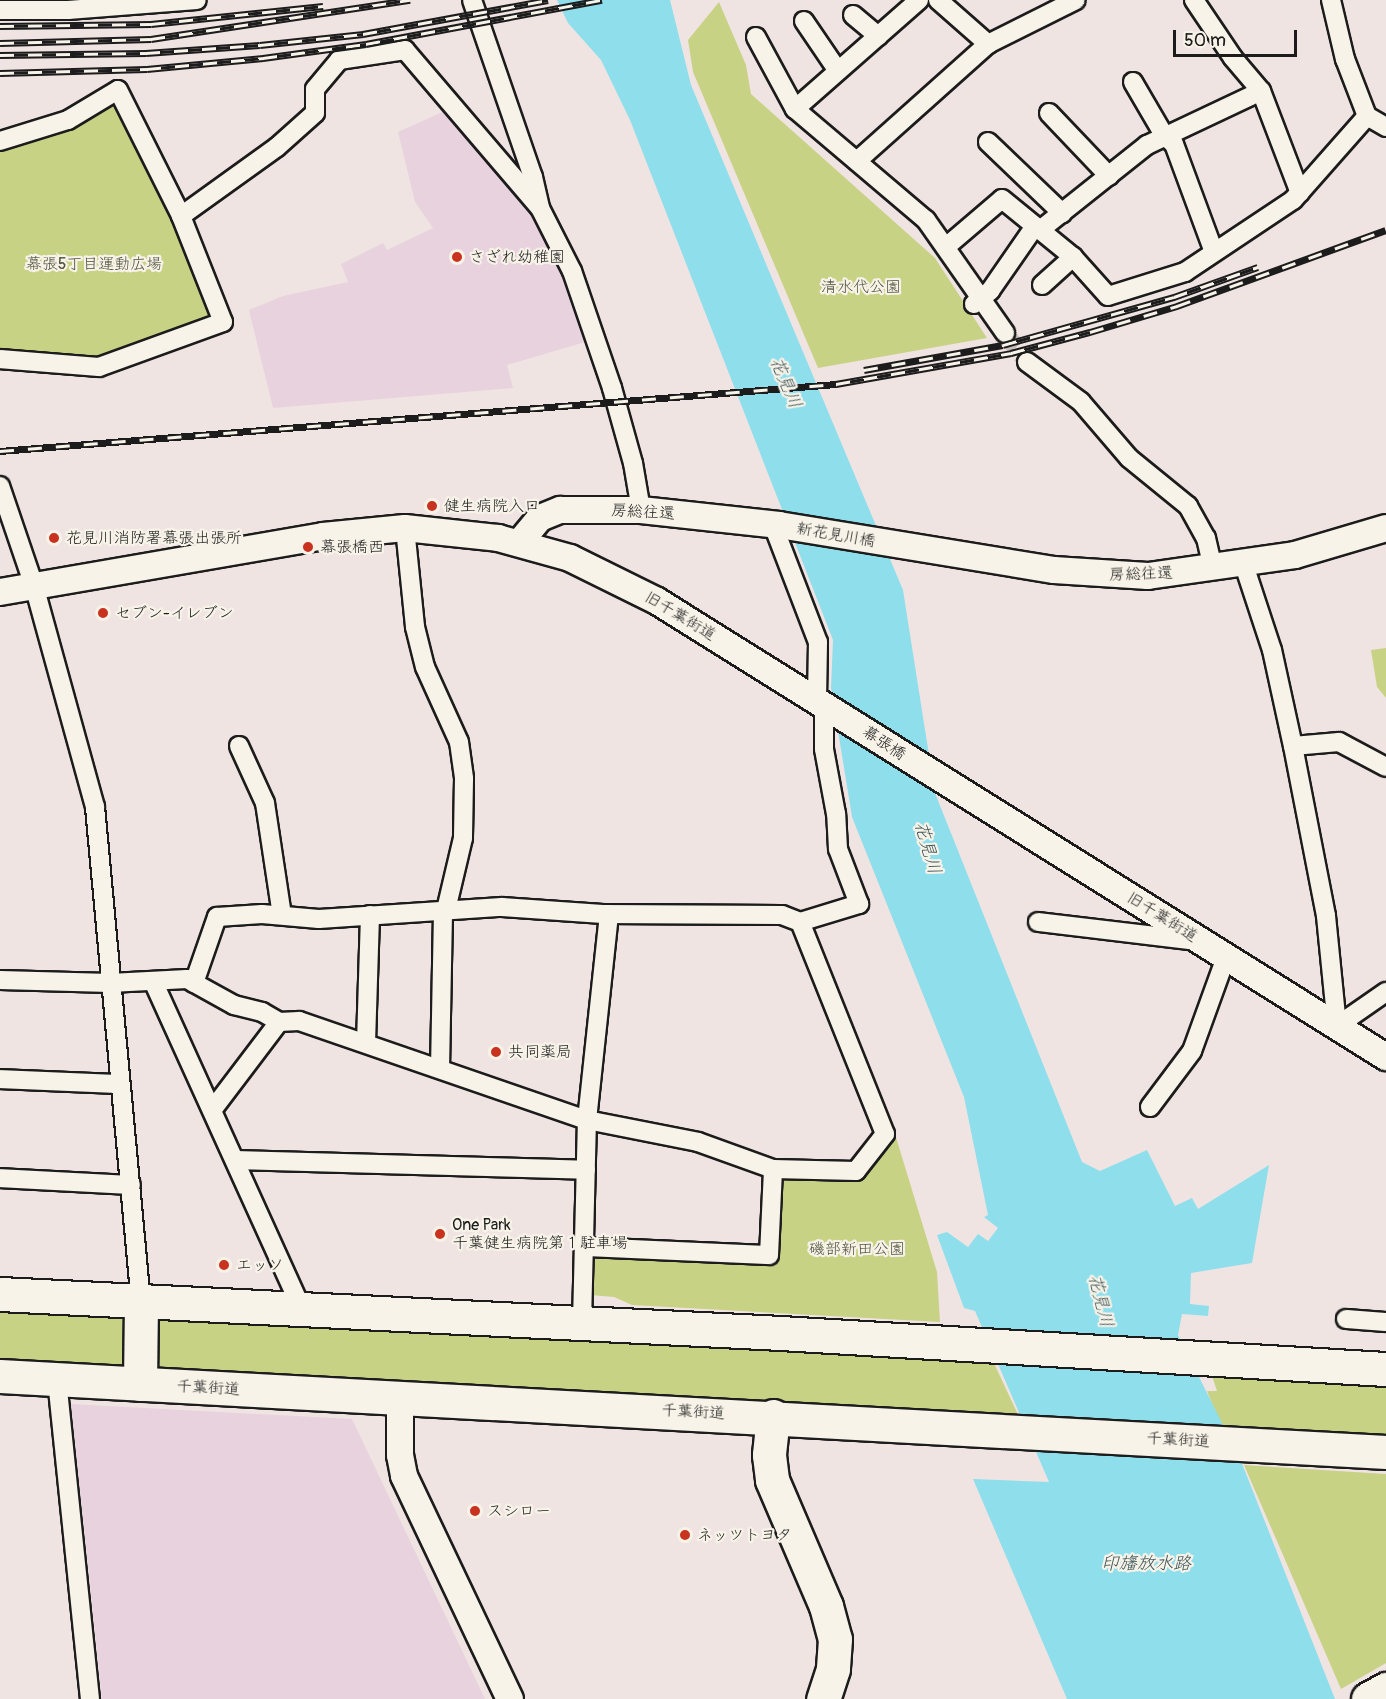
<!DOCTYPE html>
<meta charset="utf-8">
<style>
body{margin:0}
#map{position:relative;width:1386px;height:1699px;overflow:hidden;background:#f0e4e3;font-family:Pangolin,"Klee One",sans-serif}
div>[style]{position:absolute}
[style*='--x']{left:calc(var(--x)*1px);top:calc(var(--y)*1px);width:calc(var(--w)*1px);rotate:calc(var(--a)*1deg)}
.built>*{inset:0;background:#e7d2dd}
.green>*{inset:0;background:#c7d285;transform-origin:0 0}
.water>*{inset:0;background:#8fdeec}
.street-tunnel>*{height:18px;margin-top:-9px;transform-origin:0;background:repeating-linear-gradient(90deg,#c6bcbb 0 18px,transparent 0 27px)}
.roads{filter:drop-shadow(2px 0 #1c1c1c) drop-shadow(-2px 0 #1c1c1c) drop-shadow(0 2px #1c1c1c) drop-shadow(0 -2px #1c1c1c)}
.street>*{height:18px;margin:-9px;padding:0 9px;transform-origin:9px;border-radius:9px;background:#f7f3e8}
.secondary>*{height:26px;margin:-13px;padding:0 13px;transform-origin:13px;border-radius:13px;background:#f7f3e8}
.highway>*{height:33px;margin:-16.5px;padding:0 16.5px;transform-origin:16.5px;border-radius:16.5px;background:#f7f3e8}
.rail>*{height:7px;margin-top:-3.5px;transform-origin:0;background:repeating-linear-gradient(90deg,#f7f3e8 0 14px,#1c1c1c 0 28px);box-sizing:border-box;border-block:2px solid #1c1c1c}
.dots>*{width:16px;height:16px;translate:-50% -50%;box-sizing:border-box;border:3px solid #f7f3e8;border-radius:50%}
span{translate:-50% -50%;white-space:nowrap;text-align:center;line-height:1.15;-webkit-text-stroke:4.5px #f7f3e8;paint-order:stroke}
.poi-label{font-size:16px;color:#1c1c1c}
.left{translate:0 -50%;text-align:left}
.park-label{font-size:16px;color:#4f533c}
.street-label{font-size:16px;color:#1c1c1c}
.water-label{font-size:18px;color:#3e565a;font-style:italic}
.scale{position:absolute;left:1173px;top:30px;width:124px;height:27px;box-sizing:border-box;border:3px solid #1c1c1c;border-top:0;padding-left:8px;font-size:18px;line-height:21px;white-space:nowrap;color:#1c1c1c;-webkit-text-stroke:4px #f7f3e8;paint-order:stroke}
</style>
<div id="map">
<div class="built">
<i style="clip-path:polygon(447px 110px,543px 223px,592px 340px,507px 365px,513px 388px,273px 408px,249px 310px,283px 296px,348px 282px,341px 264px,383px 243px,387px 250px,433px 228px,415px 202px,398px 132px)"></i>
<i style="clip-path:polygon(71px 1404px,352px 1419px,485px 1699px,102px 1699px)"></i>
</div>
<div class="green">
<i style="clip-path:polygon(719px 2px,746px 65px,751px 94px,935px 258px,987px 338px,818px 368px,693px 72px,688px 40px)"></i>
<i style="clip-path:polygon(111px 97px,119px 101px,180px 226px,215px 315px,211px 321px,98px 363px,3px 351px,0 348px,0 147px)"></i>
<i style="clip-path:polygon(1386px 648px,1386px 698px,1377px 687px,1371px 650px)"></i>
<i style="clip-path:polygon(895px 1134px,937px 1272px,940px 1322px,632px 1305px,614px 1297px,591px 1295px,592px 1262px,599px 1256px,776px 1262px,780px 1183px,786px 1177px,860px 1179px)"></i>
<i style="left:0;top:1306px;width:128px;height:54px;rotate:3deg"></i>
<i style="clip-path:polygon(149px 1318px,992px 1359px,1021px 1421px,153px 1370px)"></i>
<i style="clip-path:polygon(1211px 1373px,1386px 1381px,1386px 1442px,1224px 1434px,1207px 1391px,1217px 1391px)"></i>
<i style="clip-path:polygon(1244px 1465px,1386px 1474px,1386px 1663px,1341px 1689px)"></i>
</div>
<div class="water">
<i style="clip-path:polygon(557px 0,670px 0,691px 85px,903px 590px,935px 793px,1082px 1162px,1100px 1171px,1147px 1150px,1175px 1206px,1192px 1198px,1198px 1209px,1269px 1165px,1252px 1263px,1191px 1273px,1190px 1304px,1209px 1306px,1208px 1316px,1182px 1314px,1178px 1335px,1241px 1461px,1335px 1699px,1067px 1699px,973px 1479px,1049px 1482px,975px 1311px,964px 1308px,937px 1235px,947px 1232px,968px 1247px,978px 1234px,988px 1241px,998px 1228px,984px 1217px,988px 1215px,964px 1097px,852px 817px,831px 688px,833px 640px,630px 120px,601px 60px,568px 23px)"></i>
</div>
<div class="street-tunnel">
<i style="--x:1005;--y:333;--w:36;--a:53"></i>
</div>
<div class="roads">
<div class="street">
<i style="--x:472;--y:0;--w:187;--a:71"></i>
<i style="--x:533;--y:177;--w:32;--a:77"></i>
<i style="--x:540;--y:208;--w:71;--a:63.1"></i>
<i style="--x:572;--y:271;--w:124;--a:71.1"></i>
<i style="--x:612;--y:388;--w:78;--a:74.4"></i>
<i style="--x:633;--y:463;--w:48;--a:80.3"></i>
<i style="--x:938;--y:0;--w:67;--a:41.3"></i>
<i style="--x:1194;--y:0;--w:70;--a:56.1"></i>
<i style="--x:1233;--y:58;--w:43;--a:49.7"></i>
<i style="--x:1261;--y:91;--w:109;--a:69.1"></i>
<i style="--x:1331;--y:0;--w:61;--a:76.7"></i>
<i style="--x:1345;--y:59;--w:61;--a:68.9"></i>
<i style="--x:1367;--y:116;--w:22;--a:30"></i>
<i style="--x:0;--y:10;--w:68;--a:0"></i>
<i style="--x:68;--y:10;--w:129;--a:-4.4"></i>
<i style="--x:853;--y:15;--w:33;--a:40"></i>
<i style="--x:804;--y:21;--w:60;--a:55.8"></i>
<i style="--x:756;--y:37;--w:82;--a:61.6"></i>
<i style="--x:795;--y:109;--w:172;--a:40.3"></i>
<i style="--x:926;--y:220;--w:138;--a:55"></i>
<i style="--x:1133;--y:82;--w:61;--a:59.7"></i>
<i style="--x:1164;--y:135;--w:13;--a:42"></i>
<i style="--x:1174;--y:144;--w:115;--a:69.7"></i>
<i style="--x:795;--y:109;--w:165;--a:-41.3"></i>
<i style="--x:1049;--y:113;--w:87;--a:46.4"></i>
<i style="--x:0;--y:141;--w:71;--a:-17.2"></i>
<i style="--x:68;--y:120;--w:58;--a:-31"></i>
<i style="--x:118;--y:90;--w:141;--a:63.4"></i>
<i style="--x:181;--y:216;--w:114;--a:68.4"></i>
<i style="--x:223;--y:322;--w:132;--a:160.1"></i>
<i style="--x:99;--y:367;--w:99;--a:-175.4"></i>
<i style="--x:988;--y:142;--w:103;--a:43.8"></i>
<i style="--x:857;--y:161;--w:176;--a:-41.8"></i>
<i style="--x:988;--y:44;--w:98;--a:-26.6"></i>
<i style="--x:181;--y:216;--w:118;--a:-35.7"></i>
<i style="--x:277;--y:147;--w:51;--a:-41.8"></i>
<i style="--x:315;--y:113;--w:24;--a:-90"></i>
<i style="--x:315;--y:89;--w:38;--a:-50"></i>
<i style="--x:339;--y:60;--w:67;--a:-8.6"></i>
<i style="--x:405;--y:50;--w:206;--a:49.5"></i>
<i style="--x:1040;--y:230;--w:137;--a:-38.5"></i>
<i style="--x:1147;--y:145;--w:126;--a:-25.3"></i>
<i style="--x:947;--y:246;--w:72;--a:-40.5"></i>
<i style="--x:1002;--y:199;--w:92;--a:39.2"></i>
<i style="--x:1073;--y:257;--w:52;--a:48.1"></i>
<i style="--x:1108;--y:296;--w:81;--a:-17.3"></i>
<i style="--x:1185;--y:272;--w:130;--a:-33.7"></i>
<i style="--x:1293;--y:200;--w:112;--a:-48.6"></i>
<i style="--x:1042;--y:285;--w:42;--a:-42.1"></i>
<i style="--x:974;--y:304;--w:21;--a:-39"></i>
<i style="--x:990;--y:291;--w:79;--a:-55.3"></i>
<i style="--x:1027;--y:362;--w:67;--a:36.5"></i>
<i style="--x:1081;--y:402;--w:74;--a:49.4"></i>
<i style="--x:1129;--y:458;--w:76;--a:39.1"></i>
<i style="--x:1188;--y:506;--w:37;--a:61"></i>
<i style="--x:1206;--y:538;--w:32;--a:77"></i>
<i style="--x:0;--y:486;--w:109;--a:71.2"></i>
<i style="--x:35;--y:589;--w:226;--a:74.6"></i>
<i style="--x:95;--y:807;--w:496;--a:84.7"></i>
<i style="--x:773;--y:525;--w:125;--a:69"></i>
<i style="--x:818;--y:642;--w:59;--a:91"></i>
<i style="--x:405;--y:528;--w:100;--a:84.2"></i>
<i style="--x:415;--y:627;--w:41;--a:76"></i>
<i style="--x:425;--y:667;--w:82;--a:65.6"></i>
<i style="--x:459;--y:742;--w:37;--a:82"></i>
<i style="--x:464;--y:779;--w:59;--a:91"></i>
<i style="--x:463;--y:838;--w:74;--a:103.3"></i>
<i style="--x:1244;--y:565;--w:89;--a:71.8"></i>
<i style="--x:1272;--y:650;--w:98;--a:77.7"></i>
<i style="--x:1293;--y:746;--w:173;--a:79"></i>
<i style="--x:1326;--y:916;--w:111;--a:84.3"></i>
<i style="--x:239;--y:746;--w:63;--a:65.5"></i>
<i style="--x:265;--y:803;--w:113;--a:81.4"></i>
<i style="--x:1293;--y:746;--w:46;--a:-5"></i>
<i style="--x:1339;--y:742;--w:53;--a:28"></i>
<i style="--x:1038;--y:922;--w:160;--a:6.8"></i>
<i style="--x:0;--y:980;--w:110;--a:1.6"></i>
<i style="--x:110;--y:983;--w:77;--a:-3"></i>
<i style="--x:187;--y:979;--w:54;--a:29"></i>
<i style="--x:234;--y:1005;--w:29;--a:14"></i>
<i style="--x:262;--y:1012;--w:20;--a:30"></i>
<i style="--x:279;--y:1022;--w:20;--a:-3"></i>
<i style="--x:299;--y:1021;--w:305;--a:19"></i>
<i style="--x:587;--y:1120;--w:113;--a:11.2"></i>
<i style="--x:698;--y:1142;--w:80;--a:19.8"></i>
<i style="--x:773;--y:1169;--w:83;--a:1.4"></i>
<i style="--x:856;--y:1171;--w:47;--a:-51.9"></i>
<i style="--x:885;--y:1134;--w:228;--a:-111.8"></i>
<i style="--x:800;--y:922;--w:62;--a:-17"></i>
<i style="--x:859;--y:904;--w:59;--a:-110.9"></i>
<i style="--x:838;--y:849;--w:35;--a:-93"></i>
<i style="--x:836;--y:814;--w:66;--a:-100.5"></i>
<i style="--x:824;--y:749;--w:44;--a:-90"></i>
<i style="--x:153;--y:981;--w:360;--a:65.6"></i>
<i style="--x:194;--y:983;--w:70;--a:-70.8"></i>
<i style="--x:217;--y:917;--w:45;--a:-3.8"></i>
<i style="--x:262;--y:914;--w:57;--a:5"></i>
<i style="--x:319;--y:919;--w:183;--a:-3.8"></i>
<i style="--x:502;--y:907;--w:101;--a:4"></i>
<i style="--x:603;--y:914;--w:179;--a:0.3"></i>
<i style="--x:782;--y:915;--w:19;--a:21"></i>
<i style="--x:1337;--y:1026;--w:60;--a:-34.8"></i>
<i style="--x:366;--y:1043;--w:128;--a:-88.2"></i>
<i style="--x:440;--y:1069;--w:158;--a:-88.9"></i>
<i style="--x:0;--y:1079;--w:120;--a:2.4"></i>
<i style="--x:1150;--y:1107;--w:70;--a:-53.1"></i>
<i style="--x:1192;--y:1051;--w:100;--a:-70.1"></i>
<i style="--x:213;--y:1109;--w:109;--a:-52.8"></i>
<i style="--x:235;--y:1160;--w:351;--a:1.6"></i>
<i style="--x:0;--y:1178;--w:131;--a:3.1"></i>
<i style="--x:584;--y:1247;--w:185;--a:2.5"></i>
<i style="--x:769;--y:1255;--w:86;--a:-87.3"></i>
<i style="--x:1346;--y:1319;--w:40;--a:4.3"></i>
<i style="--x:582;--y:1323;--w:203;--a:-88.6"></i>
<i style="--x:587;--y:1120;--w:207;--a:-83.9"></i>
<i style="--x:57;--y:1380;--w:321;--a:84.1"></i>
</div>
<div class="secondary">
<i style="--x:519;--y:543;--w:33;--a:-50"></i>
<i style="--x:540;--y:518;--w:22;--a:-22"></i>
<i style="--x:560;--y:510;--w:81;--a:0"></i>
<i style="--x:641;--y:510;--w:139;--a:6.2"></i>
<i style="--x:779;--y:525;--w:279;--a:9.3"></i>
<i style="--x:1054;--y:570;--w:94;--a:3.7"></i>
<i style="--x:1148;--y:576;--w:148;--a:-8.1"></i>
<i style="--x:1295;--y:555;--w:95;--a:-16.5"></i>
<i style="--x:0;--y:592;--w:328;--a:-9.8"></i>
<i style="--x:323;--y:536;--w:82;--a:-5.6"></i>
<i style="--x:405;--y:528;--w:94;--a:6.1"></i>
<i style="--x:498;--y:538;--w:75;--a:15.5"></i>
<i style="--x:570;--y:558;--w:97;--a:26.3"></i>
<i style="--x:657;--y:601;--w:860;--a:32.03"></i>
<i style="--x:400;--y:1400;--w:55;--a:90"></i>
<i style="--x:400;--y:1455;--w:21;--a:79"></i>
<i style="--x:404;--y:1476;--w:247;--a:64.6"></i>
</div>
<div class="highway">
<i style="--x:0;--y:1294;--w:782;--a:2.86"></i>
<i style="--x:781;--y:1333;--w:606;--a:3.41"></i>
<i style="--x:0;--y:1376;--w:1388;--a:3.14"></i>
<i style="--x:140;--y:1384;--w:83;--a:-89.3"></i>
<i style="--x:773;--y:1416;--w:39;--a:96"></i>
<i style="--x:769;--y:1455;--w:25;--a:83"></i>
<i style="--x:772;--y:1480;--w:137;--a:66.8"></i>
<i style="--x:826;--y:1606;--w:34;--a:75"></i>
<i style="--x:835;--y:1639;--w:30;--a:94"></i>
<i style="--x:833;--y:1669;--w:32;--a:108"></i>
<i style="--x:1368;--y:1699;--w:21;--a:-29"></i>
</div>
</div>
<div class="rail">
<i style="--x:0;--y:26;--w:151;--a:-0.8"></i>
<i style="--x:151;--y:24;--w:173;--a:-6"></i>
<i style="--x:0;--y:43;--w:151;--a:-1.5"></i>
<i style="--x:151;--y:39;--w:262;--a:-8.6"></i>
<i style="--x:0;--y:55;--w:146;--a:-0.8"></i>
<i style="--x:146;--y:53;--w:114;--a:-4"></i>
<i style="--x:260;--y:45;--w:104;--a:-6.1"></i>
<i style="--x:363;--y:34;--w:188;--a:-10.4"></i>
<i style="--x:0;--y:73;--w:147;--a:-1.6"></i>
<i style="--x:147;--y:69;--w:117;--a:-5.4"></i>
<i style="--x:263;--y:58;--w:104;--a:-7.7"></i>
<i style="--x:366;--y:44;--w:240;--a:-10.6"></i>
<i style="--x:864;--y:370;--w:141;--a:-10.2"></i>
<i style="--x:1003;--y:345;--w:178;--a:-15.7"></i>
<i style="--x:1174;--y:297;--w:89;--a:-19.7"></i>
<i style="--x:0;--y:451;--w:839;--a:-4.58"></i>
<i style="--x:836;--y:384;--w:178;--a:-10"></i>
<i style="--x:1011;--y:353;--w:82;--a:-14.9"></i>
<i style="--x:1090;--y:332;--w:91;--a:-16.6"></i>
<i style="--x:1177;--y:306;--w:222;--a:-20"></i>
</div>
<div class="dots">
<i style="left:457px;top:257px;background:#c8321e"></i>
<i style="left:432px;top:506px;background:#c8321e"></i>
<i style="left:54px;top:538px;background:#c8321e"></i>
<i style="left:308px;top:547px;background:#c8321e"></i>
<i style="left:103px;top:613px;background:#c8321e"></i>
<i style="left:496px;top:1052px;background:#c8321e"></i>
<i style="left:440px;top:1234px;background:#c8321e"></i>
<i style="left:224px;top:1265px;background:#c8321e"></i>
<i style="left:475px;top:1511px;background:#c8321e"></i>
<i style="left:685px;top:1535px;background:#c8321e"></i>
</div>
<div class="poi-label">
<span class="left" style="left:469px;top:257px">さざれ幼稚園</span>
<span class="left" style="left:444px;top:506px">健生病院入口</span>
<span class="left" style="left:66px;top:538px">花見川消防署幕張出張所</span>
<span class="left" style="left:320px;top:547px">幕張橋西</span>
<span class="left" style="left:115px;top:613px">セブン-イレブン</span>
<span class="left" style="left:508px;top:1052px">共同薬局</span>
<span class="left" style="left:452px;top:1234px">One Park<br>千葉健生病院第１駐車場</span>
<span class="left" style="left:236px;top:1265px">エッソ</span>
<span class="left" style="left:487px;top:1511px">スシロー</span>
<span class="left" style="left:697px;top:1535px">ネッツトヨタ</span>
</div>
<div class="park-label">
<span style="left:94px;top:264px">幕張5丁目運動広場</span>
<span style="left:861px;top:287px">清水代公園</span>
<span style="left:857px;top:1249px">磯部新田公園</span>
</div>
<div class="street-label">
<span style="left:643px;top:512px;rotate:3deg">房総往還</span>
<span style="left:836px;top:535px;rotate:10deg">新花見川橋</span>
<span style="left:1141px;top:574px;rotate:-2deg">房総往還</span>
<span style="left:680px;top:616px;rotate:31deg">旧千葉街道</span>
<span style="left:884px;top:743px;rotate:33deg">幕張橋</span>
<span style="left:1162px;top:917px;rotate:32deg">旧千葉街道</span>
<span style="left:208px;top:1388px;rotate:3deg">千葉街道</span>
<span style="left:693px;top:1412px;rotate:3deg">千葉街道</span>
<span style="left:1178px;top:1440px;rotate:3deg">千葉街道</span>
</div>
<div class="water-label">
<span style="left:785px;top:383px;rotate:67deg">花見川</span>
<span style="left:927px;top:848px;rotate:74deg">花見川</span>
<span style="left:1100px;top:1301px;rotate:76deg">花見川</span>
<span style="left:1146px;top:1564px">印旛放水路</span>
</div>
<div class="scale">50 m</div>
</div>
